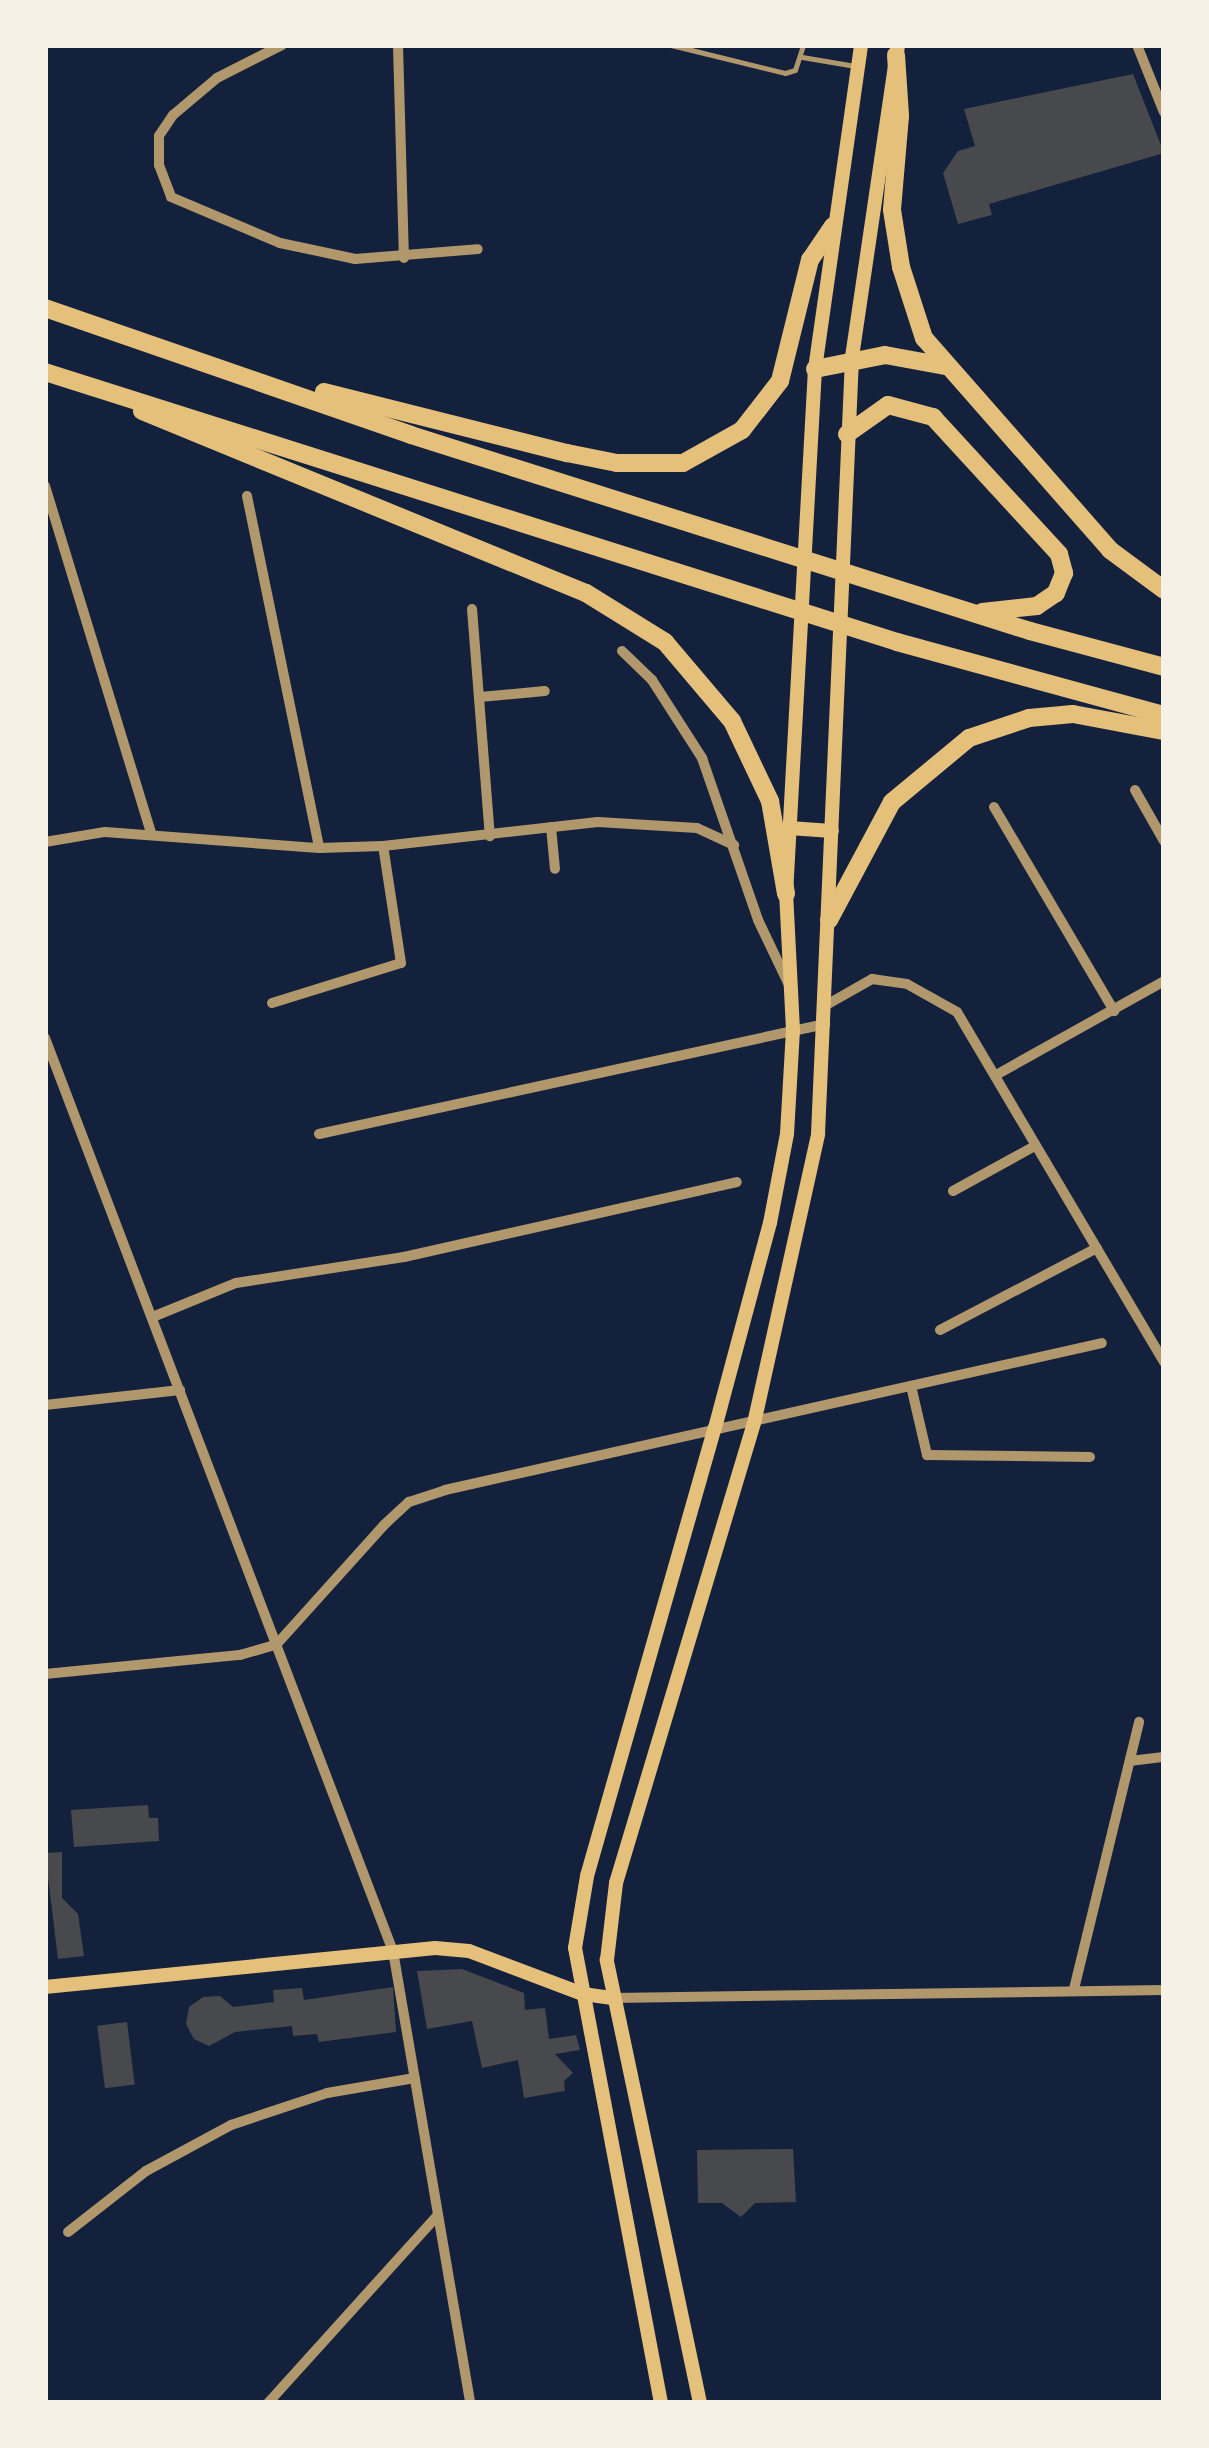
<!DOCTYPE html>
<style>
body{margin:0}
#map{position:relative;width:1209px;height:2448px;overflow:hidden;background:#14213d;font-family:"PT Sans",sans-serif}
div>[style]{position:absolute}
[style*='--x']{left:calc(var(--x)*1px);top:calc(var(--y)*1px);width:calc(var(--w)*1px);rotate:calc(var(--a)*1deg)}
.building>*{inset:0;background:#48494c;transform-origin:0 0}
.service>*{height:5px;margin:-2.5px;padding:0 2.5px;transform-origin:2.5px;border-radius:2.5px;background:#b1986c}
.minor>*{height:10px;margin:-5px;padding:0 5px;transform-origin:5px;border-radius:5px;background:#b1986c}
.secondary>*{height:14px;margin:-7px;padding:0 7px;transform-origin:7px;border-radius:7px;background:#e5c07b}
.trunk>*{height:18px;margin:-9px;padding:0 9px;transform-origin:9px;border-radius:9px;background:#e5c07b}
span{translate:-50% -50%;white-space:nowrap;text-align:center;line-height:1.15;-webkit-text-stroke:8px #f6f1e7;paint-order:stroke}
.frame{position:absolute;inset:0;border:48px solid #f6f1e7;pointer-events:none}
</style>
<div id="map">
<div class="building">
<i style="clip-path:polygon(1133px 74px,1164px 153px,989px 204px,992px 215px,958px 224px,943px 173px,958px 151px,975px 146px,964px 109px)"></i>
<i style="clip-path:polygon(148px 1805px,149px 1818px,158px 1818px,159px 1841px,74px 1847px,71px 1810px)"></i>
<i style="clip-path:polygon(62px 1852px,62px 1898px,78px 1914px,84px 1956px,58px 1959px,45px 1853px)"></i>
<i style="clip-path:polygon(462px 1969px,524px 1993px,525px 2010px,545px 2008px,549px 2039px,576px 2035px,580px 2050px,555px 2054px,573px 2073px,564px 2081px,565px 2091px,524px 2098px,518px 2060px,482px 2068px,472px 2021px,427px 2029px,417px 1971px)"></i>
<i style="clip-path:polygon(393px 1987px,396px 2032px,319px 2042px,317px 2034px,293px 2036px,292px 2026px,235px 2032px,209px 2046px,194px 2039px,186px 2024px,189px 2007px,203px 1997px,220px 1996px,233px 2007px,274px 2002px,273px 1990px,302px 1988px,304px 2000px)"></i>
<i style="left:127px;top:2022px;width:63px;height:30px;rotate:83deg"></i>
<i style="clip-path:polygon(793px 2149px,796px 2202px,755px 2203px,741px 2217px,722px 2203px,698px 2203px,697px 2150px)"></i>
</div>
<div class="service">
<i style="--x:671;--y:45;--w:117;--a:13.8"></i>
<i style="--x:785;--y:73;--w:10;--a:-17"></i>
<i style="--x:795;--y:70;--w:26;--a:-72"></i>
<i style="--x:802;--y:57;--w:54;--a:9.6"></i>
</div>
<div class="minor">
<i style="--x:282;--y:45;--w:73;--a:153.1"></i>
<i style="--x:217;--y:78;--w:57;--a:139.9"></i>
<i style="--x:173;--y:115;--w:25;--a:124"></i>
<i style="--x:159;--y:136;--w:29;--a:90"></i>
<i style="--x:159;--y:165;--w:34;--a:69"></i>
<i style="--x:171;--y:197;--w:118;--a:22.9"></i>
<i style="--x:280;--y:243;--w:77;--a:12"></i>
<i style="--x:355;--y:259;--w:123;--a:-4.6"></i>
<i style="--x:398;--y:45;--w:213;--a:88.4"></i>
<i style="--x:1137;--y:45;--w:72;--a:68.1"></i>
<i style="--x:45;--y:486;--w:365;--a:73"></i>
<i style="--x:247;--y:496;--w:359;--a:78.4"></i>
<i style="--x:472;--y:609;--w:228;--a:85.5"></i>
<i style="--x:622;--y:651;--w:42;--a:44"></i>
<i style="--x:652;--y:680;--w:93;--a:57.3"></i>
<i style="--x:702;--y:758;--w:171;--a:70.9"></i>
<i style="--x:758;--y:920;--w:70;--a:64.5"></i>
<i style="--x:480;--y:697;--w:65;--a:-5.3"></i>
<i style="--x:1135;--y:790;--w:59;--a:60.4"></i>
<i style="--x:994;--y:807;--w:237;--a:59.5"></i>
<i style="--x:551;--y:827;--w:42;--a:84.6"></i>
<i style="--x:45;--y:842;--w:61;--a:-9.5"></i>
<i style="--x:105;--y:832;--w:215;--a:4.3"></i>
<i style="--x:319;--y:848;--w:64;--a:-1.8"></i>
<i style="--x:383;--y:846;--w:216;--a:-6.4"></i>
<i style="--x:598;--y:822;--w:99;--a:3.5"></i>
<i style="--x:697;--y:828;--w:41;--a:24.7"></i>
<i style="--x:272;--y:1003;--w:135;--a:-17.2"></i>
<i style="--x:401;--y:963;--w:118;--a:-98.7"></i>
<i style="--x:828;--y:1004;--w:51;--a:-29.6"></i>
<i style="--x:872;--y:979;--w:35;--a:8"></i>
<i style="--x:907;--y:984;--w:57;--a:29.2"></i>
<i style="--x:957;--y:1012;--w:407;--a:59.4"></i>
<i style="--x:45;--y:1038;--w:977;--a:69.14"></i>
<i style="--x:393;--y:1951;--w:459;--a:80.3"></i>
<i style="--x:996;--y:1075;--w:193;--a:-29.2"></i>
<i style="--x:319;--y:1134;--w:518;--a:-12.26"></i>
<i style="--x:953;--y:1191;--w:94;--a:-28.8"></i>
<i style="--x:155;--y:1316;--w:87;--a:-22.2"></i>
<i style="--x:236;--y:1283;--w:170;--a:-8.8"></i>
<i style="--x:404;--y:1257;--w:341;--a:-12.7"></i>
<i style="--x:940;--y:1330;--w:177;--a:-27.6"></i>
<i style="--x:911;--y:1386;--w:71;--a:76.9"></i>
<i style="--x:927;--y:1455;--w:163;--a:0.7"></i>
<i style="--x:45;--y:1405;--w:136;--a:-6.3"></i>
<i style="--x:45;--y:1674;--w:196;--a:-5.6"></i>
<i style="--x:240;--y:1655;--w:37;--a:-16"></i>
<i style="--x:276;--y:1645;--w:161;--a:-48"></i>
<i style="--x:384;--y:1525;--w:34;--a:-43"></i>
<i style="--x:409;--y:1502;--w:38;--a:-18"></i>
<i style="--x:445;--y:1490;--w:673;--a:-12.61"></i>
<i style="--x:1130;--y:1761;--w:34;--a:-7"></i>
<i style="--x:1074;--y:1989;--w:275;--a:-76.3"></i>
<i style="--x:613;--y:1998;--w:551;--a:-0.83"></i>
<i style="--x:68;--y:2232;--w:99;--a:-38"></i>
<i style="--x:146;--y:2171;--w:97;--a:-28.4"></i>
<i style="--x:231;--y:2125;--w:101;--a:-18.4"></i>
<i style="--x:327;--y:2093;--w:89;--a:-9.7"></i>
<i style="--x:268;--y:2403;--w:253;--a:-47.9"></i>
</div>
<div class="secondary">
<i style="--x:789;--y:828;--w:43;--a:4"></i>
<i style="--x:45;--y:1987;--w:392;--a:-5.7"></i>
<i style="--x:435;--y:1948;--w:34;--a:5"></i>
<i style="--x:469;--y:1951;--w:122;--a:20.7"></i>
<i style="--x:583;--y:1994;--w:30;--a:8"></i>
<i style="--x:661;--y:2403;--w:463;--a:-100.7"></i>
<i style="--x:575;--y:1948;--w:73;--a:-80.5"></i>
<i style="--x:587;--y:1876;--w:466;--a:-74.1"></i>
<i style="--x:715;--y:1428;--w:212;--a:-75"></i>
<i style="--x:770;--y:1223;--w:91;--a:-79.2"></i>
<i style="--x:787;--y:1134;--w:104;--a:-86.7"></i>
<i style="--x:793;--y:1030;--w:136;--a:-92.9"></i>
<i style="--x:786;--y:894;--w:526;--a:-86.84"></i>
<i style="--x:815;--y:369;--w:327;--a:-81.9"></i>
<i style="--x:700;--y:2403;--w:453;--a:-101.9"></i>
<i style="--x:607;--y:1960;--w:78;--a:-83.3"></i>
<i style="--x:616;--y:1883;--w:484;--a:-73.3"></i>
<i style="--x:755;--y:1419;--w:292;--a:-77.5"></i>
<i style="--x:818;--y:1134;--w:778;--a:-87.49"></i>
<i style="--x:852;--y:357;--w:315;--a:-81.6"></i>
</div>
<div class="trunk">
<i style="--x:896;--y:55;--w:61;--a:86.2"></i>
<i style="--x:900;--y:116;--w:94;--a:94.9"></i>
<i style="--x:892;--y:210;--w:58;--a:81"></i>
<i style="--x:901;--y:267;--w:75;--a:72.1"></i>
<i style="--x:924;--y:338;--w:282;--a:48.7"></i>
<i style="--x:1110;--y:550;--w:67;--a:36.5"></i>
<i style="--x:45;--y:308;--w:387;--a:19.1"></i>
<i style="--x:411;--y:435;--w:649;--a:17.57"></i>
<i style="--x:1030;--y:631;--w:139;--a:15"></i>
<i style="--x:815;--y:369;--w:71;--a:-11.3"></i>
<i style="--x:885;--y:355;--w:61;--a:10.4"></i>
<i style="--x:45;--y:372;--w:894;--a:17.58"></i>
<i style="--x:897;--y:642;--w:277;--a:15.3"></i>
<i style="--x:324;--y:392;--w:251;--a:14.1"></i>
<i style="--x:567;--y:453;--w:51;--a:11.3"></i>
<i style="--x:617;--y:463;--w:66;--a:0"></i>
<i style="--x:683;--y:463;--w:68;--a:-29.2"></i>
<i style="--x:742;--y:430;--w:62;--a:-52.2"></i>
<i style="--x:780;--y:381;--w:125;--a:-76.1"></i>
<i style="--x:810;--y:260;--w:41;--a:-55.9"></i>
<i style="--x:142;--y:411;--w:480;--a:22.3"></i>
<i style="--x:586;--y:593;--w:93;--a:31.8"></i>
<i style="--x:665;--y:642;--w:104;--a:49.7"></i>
<i style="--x:732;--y:721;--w:89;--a:64.6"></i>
<i style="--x:770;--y:801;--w:94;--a:80.2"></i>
<i style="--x:847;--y:434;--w:50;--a:-35.3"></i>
<i style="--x:888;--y:405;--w:47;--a:14.9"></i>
<i style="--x:933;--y:417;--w:186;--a:47.4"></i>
<i style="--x:1059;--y:554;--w:20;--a:75"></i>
<i style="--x:1064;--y:573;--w:22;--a:112"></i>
<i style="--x:1056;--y:593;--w:23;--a:146"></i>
<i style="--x:1037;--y:606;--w:55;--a:173.8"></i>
<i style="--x:829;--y:920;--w:134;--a:-61.9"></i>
<i style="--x:892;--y:802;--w:100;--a:-39.7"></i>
<i style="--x:969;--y:738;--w:63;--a:-18.4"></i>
<i style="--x:1029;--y:718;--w:44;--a:-5.2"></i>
<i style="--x:1073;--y:714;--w:93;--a:10.6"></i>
</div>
<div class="frame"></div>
</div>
